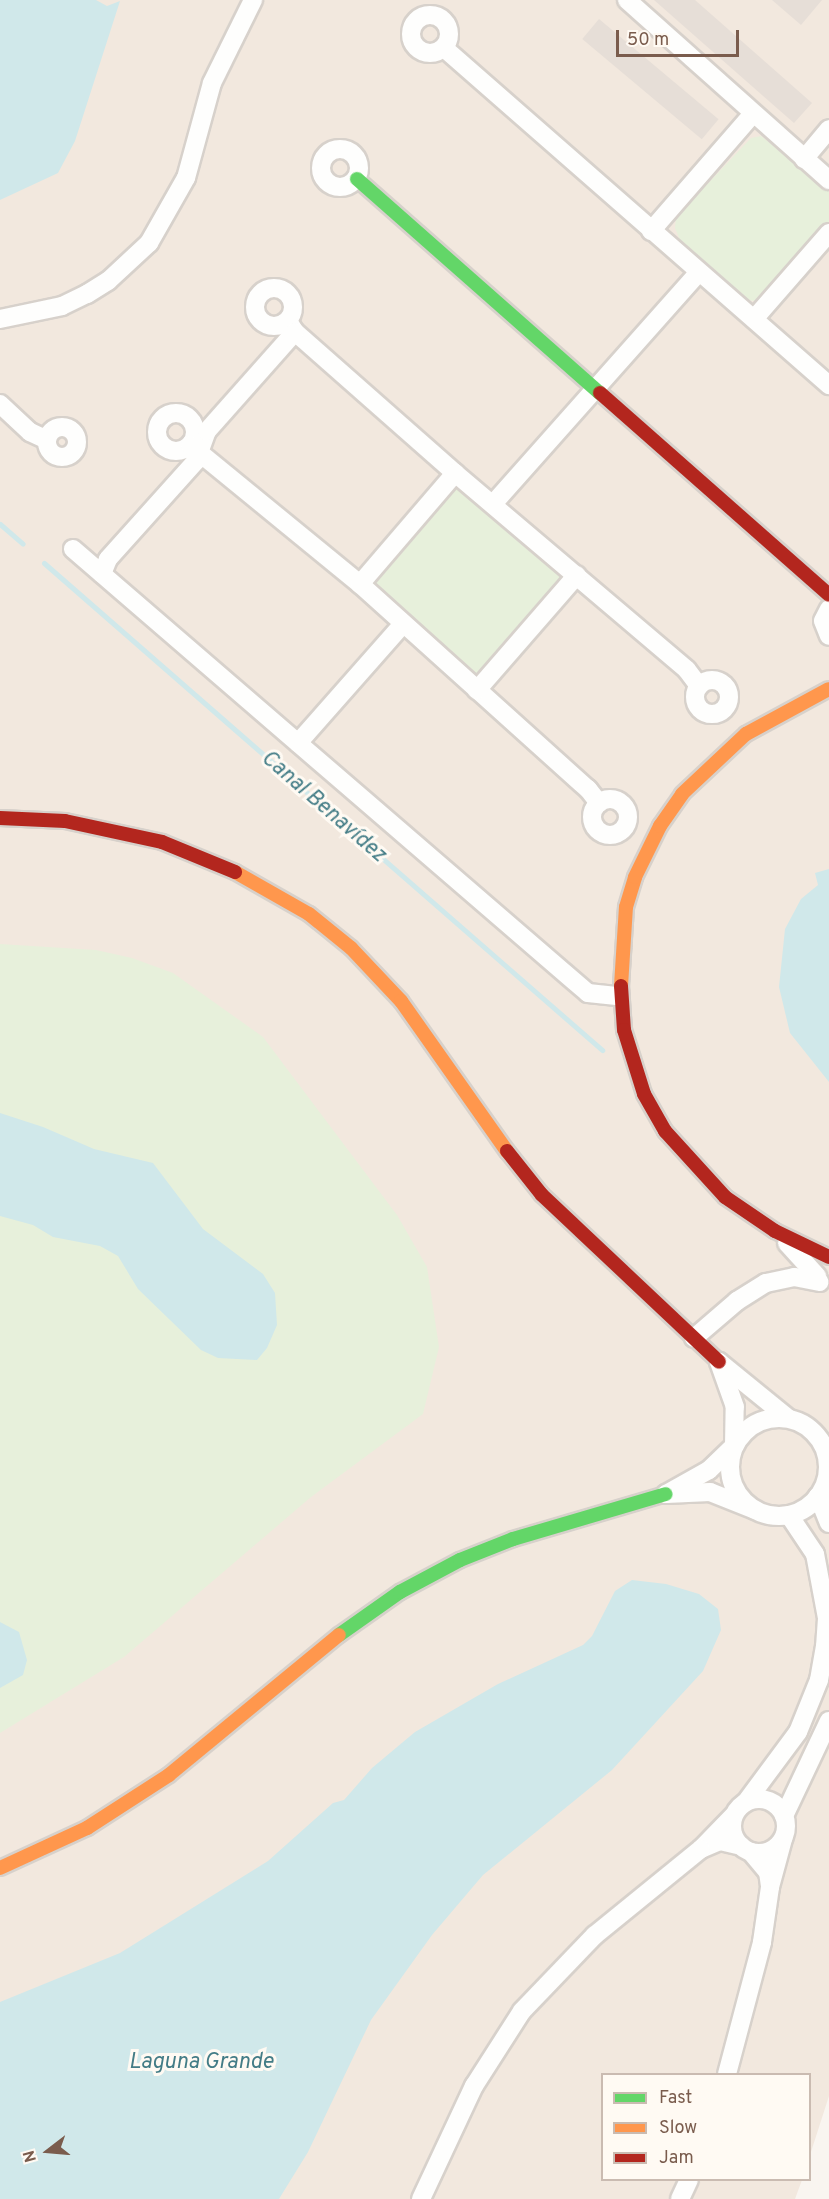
<!DOCTYPE html>
<meta charset="utf-8">
<style>
body{margin:0}
#map{position:relative;width:829px;height:2199px;overflow:hidden;background:#f9f5f0;font-family:Overpass,sans-serif}
div>[style]{position:absolute}
[style*='--x']{left:calc(var(--x)*1px);top:calc(var(--y)*1px);width:calc(var(--w)*1px);rotate:calc(var(--a)*1deg)}
.residential>*{inset:0;background:#f2e8de}
.green>*{inset:0;background:#e7f0db;transform-origin:0 0}
.water>*{inset:0;background:#d0e8ea}
.stream>*{height:5px;margin:-2.5px;padding:0 2.5px;transform-origin:2.5px;border-radius:2.5px;background:#d0e8ea}
.building>*{inset:0;background:#e6ded7;transform-origin:0 0}
.roads{filter:drop-shadow(2px 0 #d7d1cb) drop-shadow(-2px 0 #d7d1cb) drop-shadow(0 2px #d7d1cb) drop-shadow(0 -2px #d7d1cb)}
.street>*{height:18px;margin:-9px;padding:0 9px;transform-origin:9px;border-radius:9px;background:#fefefd}
.street>.ring{margin:-9px;padding:0;box-sizing:content-box;background:none;border:18px solid #fefefd;border-radius:50%}
.fast>*{height:14px;margin:-7px;padding:0 7px;transform-origin:7px;border-radius:7px;background:#63d668}
.slow>*{height:14px;margin:-7px;padding:0 7px;transform-origin:7px;border-radius:7px;background:#ff974d}
.jam>*{height:14px;margin:-7px;padding:0 7px;transform-origin:7px;border-radius:7px;background:#b3261e}
span{translate:-50% -50%;white-space:nowrap;text-align:center;line-height:1.15;-webkit-text-stroke:6px #fffaf3;paint-order:stroke}
.water-label{font-size:22px;color:#437c86;font-style:italic}
.legend{position:absolute;left:601px;top:2073px;width:210px;height:108px;box-sizing:border-box;background:#fffaf3;border:2px solid #cabbb1;margin:0;padding:8px 10px;list-style:none;font-size:18px;color:#7a5c4d}
.legend li{display:flex;align-items:center;gap:12px;height:30px}
.legend b{width:30px;border:2px solid #cabbb1}
.north{position:absolute;left:18px;top:2121px;width:60px;height:60px;-webkit-text-stroke:4px #fffaf3;paint-order:stroke;rotate:254deg;font-size:16px;font-weight:700;line-height:24px;text-align:center;color:#7a5c4d}
.north::after{content:'';display:block;margin:auto;width:21px;height:27px;background:#7a5c4d;clip-path:polygon(50% 0,100% 100%,50% 72%,0 100%)}
.scale{position:absolute;left:616px;top:30px;width:123px;height:27px;box-sizing:border-box;border:3px solid #7a5c4d;border-top:0;padding-left:8px;font-size:18px;line-height:21px;white-space:nowrap;color:#7a5c4d;-webkit-text-stroke:4px #fffaf3;paint-order:stroke}
</style>
<div id="map">
<div class="residential">
<i style="clip-path:polygon(0 0,829px 0,829px 2096px,810px 2155px,810px 2074px,602px 2074px,602px 2180px,802px 2180px,795px 2199px,0 2199px)"></i>
</div>
<div class="green">
<i style="clip-path:polygon(761px 136px,829px 190px,829px 227px,766px 297px,756px 301px,745px 300px,680px 240px,675px 228px,676px 217px,751px 138px)"></i>
<i style="left:455px;top:473px;width:159px;height:146px;rotate:40deg"></i>
<i style="clip-path:polygon(0 944px,96px 950px,132px 958px,173px 973px,263px 1037px,397px 1215px,427px 1267px,439px 1347px,423px 1414px,311px 1497px,124px 1657px,0 1733px)"></i>
</div>
<div class="water">
<i style="clip-path:polygon(0 0,96px 0,107px 6px,120px 1px,75px 141px,58px 173px,0 200px)"></i>
<i style="clip-path:polygon(829px 869px,829px 1082px,790px 1033px,779px 987px,785px 929px,801px 899px,818px 885px,815px 873px)"></i>
<i style="clip-path:polygon(0 1113px,43px 1127px,94px 1149px,153px 1163px,203px 1229px,263px 1274px,275px 1293px,277px 1325px,267px 1348px,257px 1360px,218px 1358px,201px 1350px,138px 1289px,118px 1256px,100px 1246px,53px 1237px,33px 1225px,0 1216px)"></i>
<i style="clip-path:polygon(632px 1580px,666px 1584px,699px 1594px,718px 1609px,721px 1630px,703px 1671px,612px 1770px,483px 1875px,432px 1935px,371px 2020px,308px 2152px,279px 2199px,0 2199px,0 2002px,120px 1953px,268px 1861px,333px 1803px,344px 1800px,372px 1768px,415px 1732px,498px 1684px,583px 1645px,592px 1636px,615px 1591px)"></i>
<i style="clip-path:polygon(0 1622px,19px 1632px,27px 1660px,23px 1675px,0 1688px)"></i>
</div>
<div class="stream">
<i style="--x:0;--y:524;--w:30;--a:41"></i>
<i style="--x:44;--y:563;--w:741;--a:41.11"></i>
</div>
<div class="building">
<i style="clip-path:polygon(654px 0,695px 0,812px 103px,794px 123px)"></i>
<i style="clip-path:polygon(772px 0,822px 0,801px 25px)"></i>
<i style="left:599px;top:19px;width:156px;height:26px;rotate:40deg"></i>
</div>
<div class="roads">
<div class="street">
<i style="--x:627;--y:0;--w:271;--a:41.7"></i>
<i class="ring" style="left:411px;top:15px;width:20px;height:20px"></i>
<i style="--x:444;--y:48;--w:512;--a:41.2"></i>
<i class="ring" style="left:321px;top:149px;width:20px;height:20px"></i>
<i style="--x:804;--y:159;--w:39;--a:-50"></i>
<i style="--x:651;--y:231;--w:154;--a:-49"></i>
<i class="ring" style="left:255px;top:288px;width:20px;height:20px"></i>
<i style="--x:0;--y:319;--w:63;--a:-11.8"></i>
<i style="--x:62;--y:306;--w:28;--a:-26"></i>
<i style="--x:87;--y:294;--w:25;--a:-32"></i>
<i style="--x:108;--y:281;--w:56;--a:-42.8"></i>
<i style="--x:149;--y:243;--w:75;--a:-60.4"></i>
<i style="--x:186;--y:178;--w:98;--a:-74.7"></i>
<i style="--x:212;--y:83;--w:93;--a:-63.7"></i>
<i style="--x:754;--y:319;--w:114;--a:-48.9"></i>
<i style="--x:288;--y:321;--w:13;--a:58"></i>
<i style="--x:295;--y:332;--w:213;--a:41.4"></i>
<i style="--x:455;--y:473;--w:304;--a:40.3"></i>
<i style="--x:687;--y:670;--w:20;--a:53"></i>
<i style="--x:0;--y:404;--w:41;--a:43"></i>
<i style="--x:30;--y:432;--w:19;--a:25"></i>
<i class="ring" style="left:157px;top:413px;width:20px;height:20px"></i>
<i class="ring" style="left:47px;top:427px;width:12px;height:12px"></i>
<i style="--x:190;--y:445;--w:220;--a:39.3"></i>
<i style="--x:360;--y:584;--w:307;--a:42"></i>
<i style="--x:588;--y:789;--w:18;--a:52"></i>
<i style="--x:493;--y:504;--w:309;--a:-48.4"></i>
<i style="--x:73;--y:549;--w:680;--a:40.77"></i>
<i style="--x:588;--y:993;--w:31;--a:6"></i>
<i style="--x:102;--y:574;--w:16;--a:-68"></i>
<i style="--x:108;--y:559;--w:132;--a:-48.1"></i>
<i style="--x:196;--y:461;--w:32;--a:-70"></i>
<i style="--x:207;--y:431;--w:132;--a:-48.4"></i>
<i style="--x:360;--y:584;--w:146;--a:-49.4"></i>
<i style="--x:829;--y:609;--w:13;--a:117"></i>
<i style="--x:823;--y:621;--w:16;--a:68"></i>
<i class="ring" style="left:695px;top:680px;width:16px;height:16px"></i>
<i style="--x:477;--y:690;--w:152;--a:-49"></i>
<i style="--x:298;--y:743;--w:159;--a:-48.6"></i>
<i class="ring" style="left:592px;top:799px;width:18px;height:18px"></i>
<i style="--x:787;--y:1243;--w:45;--a:47.7"></i>
<i style="--x:694;--y:1338;--w:57;--a:-40.7"></i>
<i style="--x:737;--y:1301;--w:34;--a:-32"></i>
<i style="--x:766;--y:1283;--w:29;--a:-12"></i>
<i style="--x:794;--y:1277;--w:26;--a:11"></i>
<i class="ring" style="left:730px;top:1418px;width:80px;height:80px"></i>
<i style="--x:829;--y:1499;--w:11;--a:-165"></i>
<i style="--x:818;--y:1496;--w:29;--a:68"></i>
<i style="--x:755;--y:1510;--w:48;--a:-158.2"></i>
<i style="--x:710;--y:1492;--w:44;--a:177.4"></i>
<i style="--x:666;--y:1494;--w:49;--a:-29.2"></i>
<i style="--x:709;--y:1470;--w:35;--a:-44"></i>
<i style="--x:734;--y:1446;--w:39;--a:-89"></i>
<i style="--x:735;--y:1407;--w:48;--a:-109.6"></i>
<i style="--x:719;--y:1362;--w:89;--a:39.1"></i>
<i class="ring" style="left:732px;top:1799px;width:36px;height:36px"></i>
<i style="--x:746;--y:1802;--w:87;--a:-53.4"></i>
<i style="--x:798;--y:1732;--w:56;--a:-68"></i>
<i style="--x:819;--y:1680;--w:34;--a:-80"></i>
<i style="--x:825;--y:1647;--w:29;--a:-86"></i>
<i style="--x:827;--y:1618;--w:65;--a:-100.6"></i>
<i style="--x:815;--y:1554;--w:47;--a:-123.7"></i>
<i style="--x:733;--y:1816;--w:46;--a:134.1"></i>
<i style="--x:701;--y:1849;--w:21;--a:-23"></i>
<i style="--x:720;--y:1841;--w:22;--a:13"></i>
<i style="--x:784;--y:1816;--w:105;--a:-64.7"></i>
<i style="--x:751;--y:1852;--w:26;--a:50"></i>
<i style="--x:768;--y:1872;--w:15;--a:82"></i>
<i style="--x:770;--y:1887;--w:50;--a:-74.8"></i>
<i style="--x:727;--y:2074;--w:137;--a:-75.1"></i>
<i style="--x:762;--y:1942;--w:56;--a:-81.7"></i>
<i style="--x:421;--y:2199;--w:125;--a:-64.9"></i>
<i style="--x:474;--y:2086;--w:89;--a:-57.4"></i>
<i style="--x:522;--y:2011;--w:105;--a:-46.2"></i>
<i style="--x:595;--y:1935;--w:136;--a:-39.1"></i>
<i style="--x:680;--y:2199;--w:21;--a:-65"></i>
</div>
<div class="fast">
<i style="--x:357;--y:179;--w:324;--a:41.4"></i>
<i style="--x:339;--y:1635;--w:75;--a:-35.2"></i>
<i style="--x:400;--y:1592;--w:68;--a:-28.1"></i>
<i style="--x:460;--y:1560;--w:57;--a:-21.6"></i>
<i style="--x:513;--y:1539;--w:159;--a:-16.4"></i>
</div>
<div class="slow">
<i style="--x:235;--y:872;--w:85;--a:29.6"></i>
<i style="--x:309;--y:914;--w:54;--a:39"></i>
<i style="--x:351;--y:948;--w:73;--a:46.7"></i>
<i style="--x:401;--y:1001;--w:184;--a:54.8"></i>
<i style="--x:621;--y:986;--w:79;--a:-86.4"></i>
<i style="--x:626;--y:907;--w:31;--a:-73"></i>
<i style="--x:635;--y:877;--w:57;--a:-63.9"></i>
<i style="--x:660;--y:826;--w:39;--a:-55"></i>
<i style="--x:682;--y:794;--w:88;--a:-43.2"></i>
<i style="--x:746;--y:734;--w:94;--a:-28.5"></i>
<i style="--x:0;--y:1868;--w:96;--a:-24.7"></i>
<i style="--x:87;--y:1828;--w:98;--a:-32.9"></i>
<i style="--x:169;--y:1775;--w:220;--a:-39.5"></i>
</div>
<div class="jam">
<i style="--x:600;--y:393;--w:305;--a:41.4"></i>
<i style="--x:0;--y:818;--w:65;--a:2.6"></i>
<i style="--x:65;--y:821;--w:99;--a:12.2"></i>
<i style="--x:162;--y:842;--w:79;--a:22.3"></i>
<i style="--x:621;--y:986;--w:44;--a:86.1"></i>
<i style="--x:624;--y:1030;--w:67;--a:72.6"></i>
<i style="--x:644;--y:1094;--w:43;--a:60.4"></i>
<i style="--x:665;--y:1131;--w:89;--a:47.7"></i>
<i style="--x:725;--y:1197;--w:60;--a:34.2"></i>
<i style="--x:775;--y:1231;--w:60;--a:25.7"></i>
<i style="--x:507;--y:1151;--w:56;--a:51.5"></i>
<i style="--x:542;--y:1195;--w:243;--a:43.3"></i>
</div>
</div>
<div class="water-label">
<span style="left:323px;top:807px;rotate:41deg">Canal Benavídez</span>
<span style="left:201px;top:2063px">Laguna Grande</span>
</div>
<ul class="legend">
<li><b style="height:8px;background:#63d668"></b>Fast</li>
<li><b style="height:8px;background:#ff974d"></b>Slow</li>
<li><b style="height:8px;background:#b3261e"></b>Jam</li>
</ul>
<div class="north">N</div>
<div class="scale">50 m</div>
</div>
